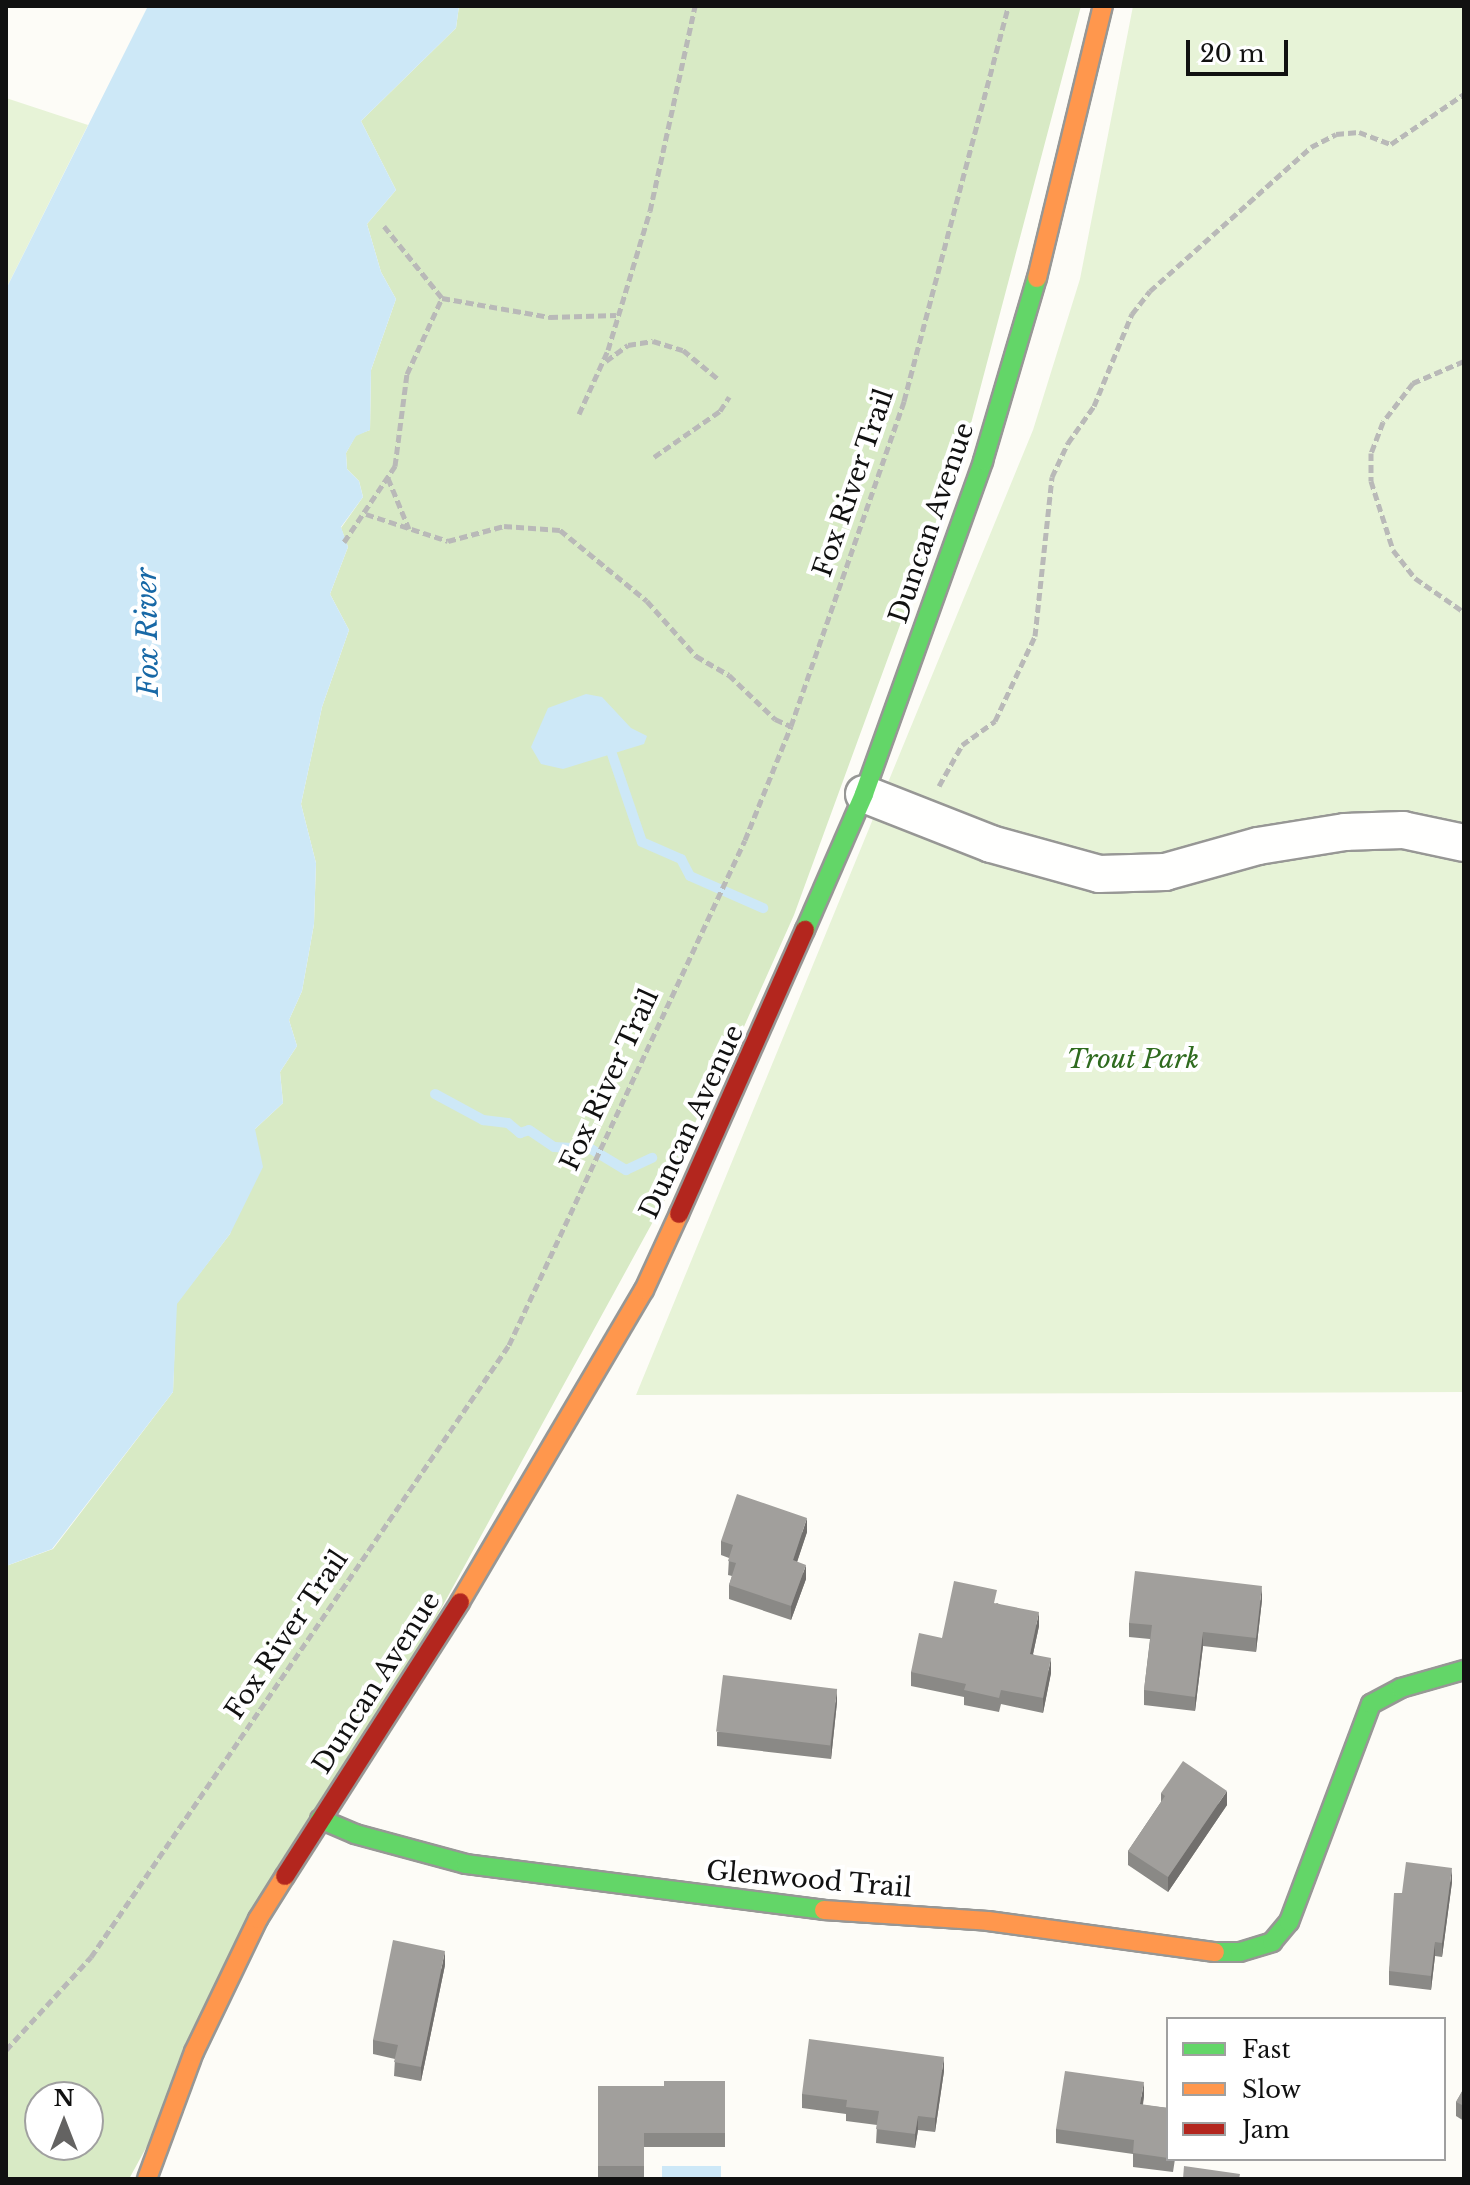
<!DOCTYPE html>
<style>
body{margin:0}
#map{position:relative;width:1470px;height:2185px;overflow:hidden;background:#fdfcf7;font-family:"Libre Baskerville",serif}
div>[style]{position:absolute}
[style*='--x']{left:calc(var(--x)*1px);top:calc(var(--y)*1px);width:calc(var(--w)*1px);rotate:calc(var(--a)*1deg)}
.green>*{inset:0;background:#e7f3d7}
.forest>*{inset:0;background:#d8eac5}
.water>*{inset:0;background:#cde8f7;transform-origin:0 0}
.stream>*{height:10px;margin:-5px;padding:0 5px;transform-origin:5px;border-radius:5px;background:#cde8f7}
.path>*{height:5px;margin-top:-2.5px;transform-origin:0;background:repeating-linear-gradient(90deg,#b9b9b8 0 8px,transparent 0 12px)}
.roads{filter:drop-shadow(2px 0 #979795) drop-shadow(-2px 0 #979795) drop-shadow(0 2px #979795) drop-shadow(0 -2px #979795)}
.street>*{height:36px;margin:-18px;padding:0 18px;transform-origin:18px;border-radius:18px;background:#fffffe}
.fast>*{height:18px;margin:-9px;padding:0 9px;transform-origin:9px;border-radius:9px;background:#63d668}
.slow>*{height:18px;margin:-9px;padding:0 9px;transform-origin:9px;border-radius:9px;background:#ff974d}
.jam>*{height:18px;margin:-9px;padding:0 9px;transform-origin:9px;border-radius:9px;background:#b3261e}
.wall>*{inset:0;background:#8a8986}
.shaded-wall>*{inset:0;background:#716f6d}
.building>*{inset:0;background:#a19f9c;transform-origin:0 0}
span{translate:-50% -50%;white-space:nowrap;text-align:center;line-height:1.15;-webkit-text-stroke:8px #fff;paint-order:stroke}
.street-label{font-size:26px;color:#111}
.park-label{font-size:26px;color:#2f6b1f;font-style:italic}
.water-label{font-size:28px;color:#1768a6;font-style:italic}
.frame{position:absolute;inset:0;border:8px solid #111;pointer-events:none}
.legend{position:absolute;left:1166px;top:2017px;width:280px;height:144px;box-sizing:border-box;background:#fff;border:2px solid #a0a0a0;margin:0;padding:10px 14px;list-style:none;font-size:24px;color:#111}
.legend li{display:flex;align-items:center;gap:16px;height:40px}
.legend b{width:40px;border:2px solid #a0a0a0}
.north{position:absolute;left:24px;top:2081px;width:80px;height:80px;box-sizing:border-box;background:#fff;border:2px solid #a0a0a0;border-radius:50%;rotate:0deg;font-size:22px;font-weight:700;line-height:32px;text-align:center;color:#111}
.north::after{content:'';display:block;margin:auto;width:28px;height:36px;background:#646362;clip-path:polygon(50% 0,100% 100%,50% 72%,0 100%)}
.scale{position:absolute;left:1186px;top:40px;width:102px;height:36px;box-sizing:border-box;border:4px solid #111;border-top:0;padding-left:10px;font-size:24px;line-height:28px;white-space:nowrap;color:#111;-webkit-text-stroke:6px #fff;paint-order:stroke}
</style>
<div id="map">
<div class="green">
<i style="clip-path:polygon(1133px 6px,1464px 6px,1464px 1392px,636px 1395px,1033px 430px,1080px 279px)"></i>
<i style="clip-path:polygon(6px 98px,88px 125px,6px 289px)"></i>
</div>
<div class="forest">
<i style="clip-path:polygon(evenodd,459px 6px,1081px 6px,964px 450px,794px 915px,673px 1185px,129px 2179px,6px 2179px,6px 1566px,53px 1549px,173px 1392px,176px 1304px,230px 1234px,255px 1129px,283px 1103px,280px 1072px,297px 1046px,289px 1020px,302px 991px,314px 924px,316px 863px,301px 804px,322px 707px,349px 630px,330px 594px,348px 547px,341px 528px,363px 497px,359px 481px,347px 469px,346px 453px,356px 435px,370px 430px,371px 370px,396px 299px,381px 272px,367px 224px,396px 190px,361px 121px,456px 28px,459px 6px,40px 2097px,88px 2097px,88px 2145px,40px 2145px,40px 2097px)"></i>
</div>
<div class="water">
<i style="clip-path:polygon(148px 6px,459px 6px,456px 28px,361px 121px,396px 190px,367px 224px,381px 272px,396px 299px,371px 370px,370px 430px,356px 436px,346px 453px,347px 469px,359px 481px,363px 497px,341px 527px,348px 547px,330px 594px,349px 630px,322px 707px,301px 804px,316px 863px,314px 924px,302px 991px,289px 1020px,297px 1046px,280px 1072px,283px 1103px,255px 1129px,263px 1167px,230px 1234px,177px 1304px,173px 1392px,52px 1549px,6px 1566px,6px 289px)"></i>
<i style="clip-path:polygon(586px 694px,602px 697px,631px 728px,647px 736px,644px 744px,563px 769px,541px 764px,531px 747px,548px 708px)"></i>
<i style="left:662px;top:2166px;width:59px;height:13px"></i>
</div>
<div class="stream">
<i style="--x:611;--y:751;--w:96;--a:71.2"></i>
<i style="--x:642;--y:842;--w:43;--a:23.6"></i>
<i style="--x:681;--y:859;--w:19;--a:62"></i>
<i style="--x:690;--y:876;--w:80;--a:23.7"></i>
<i style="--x:435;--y:1094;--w:55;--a:28.4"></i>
<i style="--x:483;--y:1120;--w:25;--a:7"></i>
<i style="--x:508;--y:1123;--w:16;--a:40"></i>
<i style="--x:520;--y:1133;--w:9;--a:-18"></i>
<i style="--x:529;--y:1130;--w:30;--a:34"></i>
<i style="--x:554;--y:1147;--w:37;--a:3"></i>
<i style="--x:591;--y:1149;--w:41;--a:31"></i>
<i style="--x:626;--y:1170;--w:29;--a:-25"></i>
</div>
<div class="path">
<i style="--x:384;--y:226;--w:92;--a:51.1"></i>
<i style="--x:442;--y:298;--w:110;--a:10"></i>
<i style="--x:550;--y:317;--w:66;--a:-1.7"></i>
<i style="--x:606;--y:361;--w:27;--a:-36"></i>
<i style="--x:628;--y:345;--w:25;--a:-9"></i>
<i style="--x:653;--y:341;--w:31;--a:17"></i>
<i style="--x:683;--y:350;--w:45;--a:39.6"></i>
<i style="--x:1464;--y:361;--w:56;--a:156.7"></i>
<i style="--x:1413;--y:383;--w:49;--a:127.6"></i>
<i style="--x:1383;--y:422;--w:33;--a:111"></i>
<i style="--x:1371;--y:453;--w:28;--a:90"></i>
<i style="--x:1371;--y:481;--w:72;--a:72.3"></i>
<i style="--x:1393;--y:550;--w:36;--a:52"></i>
<i style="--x:1415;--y:578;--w:60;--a:34.8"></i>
<i style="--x:579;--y:414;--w:70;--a:-65.6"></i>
<i style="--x:608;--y:350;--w:145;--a:-73.2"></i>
<i style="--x:650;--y:211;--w:210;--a:-77.6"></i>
<i style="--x:654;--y:457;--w:80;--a:-34.9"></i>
<i style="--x:720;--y:411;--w:17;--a:-57"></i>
<i style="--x:388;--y:478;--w:55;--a:67.6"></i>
<i style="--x:366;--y:514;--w:86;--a:18.2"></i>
<i style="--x:448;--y:541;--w:58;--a:-15"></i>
<i style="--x:504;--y:526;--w:56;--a:4.1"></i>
<i style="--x:560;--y:530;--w:112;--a:39.2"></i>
<i style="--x:647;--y:601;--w:74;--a:48.3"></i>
<i style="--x:696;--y:656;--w:38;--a:30"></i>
<i style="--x:729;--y:675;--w:64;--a:43.7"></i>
<i style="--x:775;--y:719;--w:17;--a:24"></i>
<i style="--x:344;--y:542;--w:92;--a:-56.1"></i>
<i style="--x:395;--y:466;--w:93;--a:-82.6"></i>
<i style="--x:407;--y:374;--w:84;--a:-65.3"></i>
<i style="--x:939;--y:786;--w:47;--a:-60.7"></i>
<i style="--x:962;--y:745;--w:41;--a:-36"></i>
<i style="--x:995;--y:721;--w:94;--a:-64.8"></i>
<i style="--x:1035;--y:636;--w:160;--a:-83.9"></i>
<i style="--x:1052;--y:477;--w:38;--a:-65"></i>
<i style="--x:1068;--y:443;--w:45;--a:-54.9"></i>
<i style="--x:1094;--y:406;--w:100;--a:-67.6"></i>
<i style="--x:1132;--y:314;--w:29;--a:-52"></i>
<i style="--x:1150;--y:291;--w:216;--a:-41.8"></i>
<i style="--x:1311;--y:147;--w:28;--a:-27"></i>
<i style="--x:1336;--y:134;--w:23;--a:-5"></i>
<i style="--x:1359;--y:132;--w:34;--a:21"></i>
<i style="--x:1391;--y:144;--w:88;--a:-34.4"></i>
<i style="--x:6;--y:2050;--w:126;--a:-47.6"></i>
<i style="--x:91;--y:1957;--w:741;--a:-55.67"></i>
<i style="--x:509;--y:1345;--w:557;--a:-64.95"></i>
<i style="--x:745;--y:840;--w:123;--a:-68"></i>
<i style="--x:791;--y:726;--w:344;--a:-70.8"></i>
<i style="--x:904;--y:401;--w:408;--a:-75.2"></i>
</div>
<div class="roads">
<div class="street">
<i style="--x:864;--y:794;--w:136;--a:21.5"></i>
<i style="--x:991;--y:844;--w:112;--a:15.5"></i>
<i style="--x:1099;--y:874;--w:66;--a:-1.7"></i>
<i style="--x:1165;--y:872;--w:97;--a:-15.6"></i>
<i style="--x:1258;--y:846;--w:88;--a:-9.1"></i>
<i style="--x:1345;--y:832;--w:58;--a:-2"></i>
<i style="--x:1403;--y:830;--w:62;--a:12"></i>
</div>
<div class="fast">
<i style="--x:805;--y:930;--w:148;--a:-66.5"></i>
<i style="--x:864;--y:794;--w:354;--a:-70.3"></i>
<i style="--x:983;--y:461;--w:191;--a:-73.6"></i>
<i style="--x:320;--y:1819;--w:38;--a:23"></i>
<i style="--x:355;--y:1834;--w:115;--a:15.1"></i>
<i style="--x:466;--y:1864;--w:361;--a:7.3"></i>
<i style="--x:1215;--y:1952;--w:25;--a:0"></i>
<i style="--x:1240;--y:1952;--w:34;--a:-17"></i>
<i style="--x:1272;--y:1942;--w:26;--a:-50"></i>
<i style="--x:1289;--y:1922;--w:233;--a:-69.4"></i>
<i style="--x:1371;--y:1704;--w:34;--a:-28"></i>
<i style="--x:1401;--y:1688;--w:66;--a:-15.9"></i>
</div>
<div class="slow">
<i style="--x:1037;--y:278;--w:280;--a:-76.4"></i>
<i style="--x:460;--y:1602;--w:362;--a:-59.5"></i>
<i style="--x:644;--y:1290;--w:84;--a:-65.3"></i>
<i style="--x:824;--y:1910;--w:164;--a:3.8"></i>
<i style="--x:988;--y:1921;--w:229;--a:7.8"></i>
<i style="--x:147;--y:2179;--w:135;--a:-69.7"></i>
<i style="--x:194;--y:2052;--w:148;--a:-64.3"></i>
<i style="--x:258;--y:1919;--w:51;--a:-57.9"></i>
</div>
<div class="jam">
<i style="--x:679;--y:1214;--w:311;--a:-66.1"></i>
<i style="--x:285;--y:1876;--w:325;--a:-57.4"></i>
</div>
</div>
<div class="wall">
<i style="clip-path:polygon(807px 1532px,797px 1562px,806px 1579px,791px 1620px,729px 1599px,729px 1585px,732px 1576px,728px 1575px,729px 1558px,721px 1555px,721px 1541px)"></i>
<i style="clip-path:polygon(1262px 1600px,1256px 1652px,1203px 1646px,1195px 1711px,1144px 1705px,1144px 1690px,1150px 1639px,1129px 1637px,1129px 1623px)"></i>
<i style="clip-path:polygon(997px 1603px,1039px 1626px,1033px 1654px,1051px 1673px,1043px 1713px,1001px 1704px,999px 1712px,964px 1705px,964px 1697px,911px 1686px,911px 1672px,942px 1638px)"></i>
<i style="clip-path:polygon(837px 1702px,831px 1759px,717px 1746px,717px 1732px)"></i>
<i style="clip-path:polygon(1161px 1793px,1227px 1805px,1168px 1892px,1128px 1865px,1128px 1851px,1161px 1802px)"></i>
<i style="clip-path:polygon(1452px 1882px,1442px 1957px,1435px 1956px,1431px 1990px,1389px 1985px,1389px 1971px,1402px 1893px)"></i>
<i style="clip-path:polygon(445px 1965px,421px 2081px,394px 2076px,395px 2059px,373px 2054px,373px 2040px)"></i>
<i style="clip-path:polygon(944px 2071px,935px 2132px,918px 2130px,915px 2148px,876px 2143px,877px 2125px,846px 2121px,846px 2114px,802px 2108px,802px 2094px)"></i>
<i style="clip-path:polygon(725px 2081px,725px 2147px,644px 2147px,644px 2179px,598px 2179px,598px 2086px,664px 2086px)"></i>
<i style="clip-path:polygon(1464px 2088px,1464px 2121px,1456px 2116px,1456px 2102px)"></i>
<i style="clip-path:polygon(1144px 2096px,1143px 2105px,1168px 2108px,1168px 2159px,1175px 2159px,1173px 2172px,1133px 2167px,1133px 2154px,1056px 2143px,1056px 2129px)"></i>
</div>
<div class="shaded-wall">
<i style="clip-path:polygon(807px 1518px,807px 1532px,793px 1574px,793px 1560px)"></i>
<i style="clip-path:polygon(806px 1565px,806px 1579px,791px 1620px,791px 1606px)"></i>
<i style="clip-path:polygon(1262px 1586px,1262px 1600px,1256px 1652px,1256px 1638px)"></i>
<i style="clip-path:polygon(1039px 1612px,1039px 1626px,1030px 1668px,1030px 1654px)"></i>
<i style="clip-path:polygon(1203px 1632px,1203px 1646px,1195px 1711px,1195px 1697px)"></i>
<i style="clip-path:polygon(1051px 1658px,1051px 1673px,1043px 1713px,1043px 1698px)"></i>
<i style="clip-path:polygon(837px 1688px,837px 1702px,831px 1759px,831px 1745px)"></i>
<i style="clip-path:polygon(1227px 1791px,1227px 1805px,1168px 1892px,1168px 1877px)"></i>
<i style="clip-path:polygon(1452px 1868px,1452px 1882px,1442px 1957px,1442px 1943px)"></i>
<i style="clip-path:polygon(1435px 1942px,1435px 1956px,1431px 1990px,1431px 1976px)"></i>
<i style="clip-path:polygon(445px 1951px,445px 1965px,421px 2081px,421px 2067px)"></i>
<i style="clip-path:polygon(944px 2057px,944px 2071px,935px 2132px,935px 2118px)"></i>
<i style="clip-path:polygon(1144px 2082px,1144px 2096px,1140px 2119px,1140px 2104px)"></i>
<i style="clip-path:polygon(918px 2116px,918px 2130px,915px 2148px,915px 2134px)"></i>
</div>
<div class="building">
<i style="clip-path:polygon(737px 1494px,807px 1518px,793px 1560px,806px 1565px,791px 1606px,729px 1585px,736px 1563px,728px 1561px,733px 1545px,721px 1541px)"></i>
<i style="clip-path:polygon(1135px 1571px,1262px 1586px,1256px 1638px,1203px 1632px,1195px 1697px,1144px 1690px,1152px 1625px,1129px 1623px)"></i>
<i style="clip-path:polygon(954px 1581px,997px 1590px,994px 1603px,1039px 1612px,1030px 1654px,1051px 1658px,1043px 1698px,1001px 1690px,999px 1698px,964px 1690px,966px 1684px,911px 1672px,919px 1633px,942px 1638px)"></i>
<i style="left:723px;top:1675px;width:115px;height:57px;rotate:7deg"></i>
<i style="clip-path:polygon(1183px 1761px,1227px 1791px,1168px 1877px,1128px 1851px,1165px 1796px,1161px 1793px)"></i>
<i style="clip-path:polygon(1406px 1862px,1452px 1868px,1442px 1943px,1435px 1942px,1431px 1976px,1389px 1971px,1394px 1893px,1402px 1893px)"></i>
<i style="clip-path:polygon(393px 1940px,445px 1951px,421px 2067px,394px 2062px,398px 2045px,373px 2040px)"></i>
<i style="clip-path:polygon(809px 2039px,944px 2057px,935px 2118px,918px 2116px,915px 2134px,876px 2129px,879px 2111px,846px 2107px,847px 2100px,802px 2094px)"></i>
<i style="clip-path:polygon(1065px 2071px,1144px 2082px,1140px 2104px,1168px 2108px,1168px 2158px,1133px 2153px,1134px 2140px,1056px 2129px)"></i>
<i style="clip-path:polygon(664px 2081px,725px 2081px,725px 2133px,644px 2133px,644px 2166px,598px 2166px,598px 2086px,664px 2086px)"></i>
<i style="clip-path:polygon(1464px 2088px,1464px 2106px,1456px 2102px)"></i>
<i style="clip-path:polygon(1184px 2166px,1240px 2174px,1239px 2179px,1183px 2179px)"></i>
</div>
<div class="street-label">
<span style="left:854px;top:483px;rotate:-71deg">Fox River Trail</span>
<span style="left:932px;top:523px;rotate:-71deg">Duncan Avenue</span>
<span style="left:610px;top:1080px;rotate:-65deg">Fox River Trail</span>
<span style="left:692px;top:1122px;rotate:-65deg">Duncan Avenue</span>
<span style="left:287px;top:1635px;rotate:-56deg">Fox River Trail</span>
<span style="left:377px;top:1683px;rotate:-57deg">Duncan Avenue</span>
<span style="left:809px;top:1880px;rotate:5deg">Glenwood Trail</span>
</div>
<div class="park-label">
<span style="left:1133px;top:1060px">Trout Park</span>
</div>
<div class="water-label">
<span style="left:148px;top:632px;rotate:-91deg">Fox River</span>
</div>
<div class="frame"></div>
<ul class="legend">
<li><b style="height:10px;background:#63d668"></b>Fast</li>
<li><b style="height:10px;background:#ff974d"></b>Slow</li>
<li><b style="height:10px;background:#b3261e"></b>Jam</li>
</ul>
<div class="north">N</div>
<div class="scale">20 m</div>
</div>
